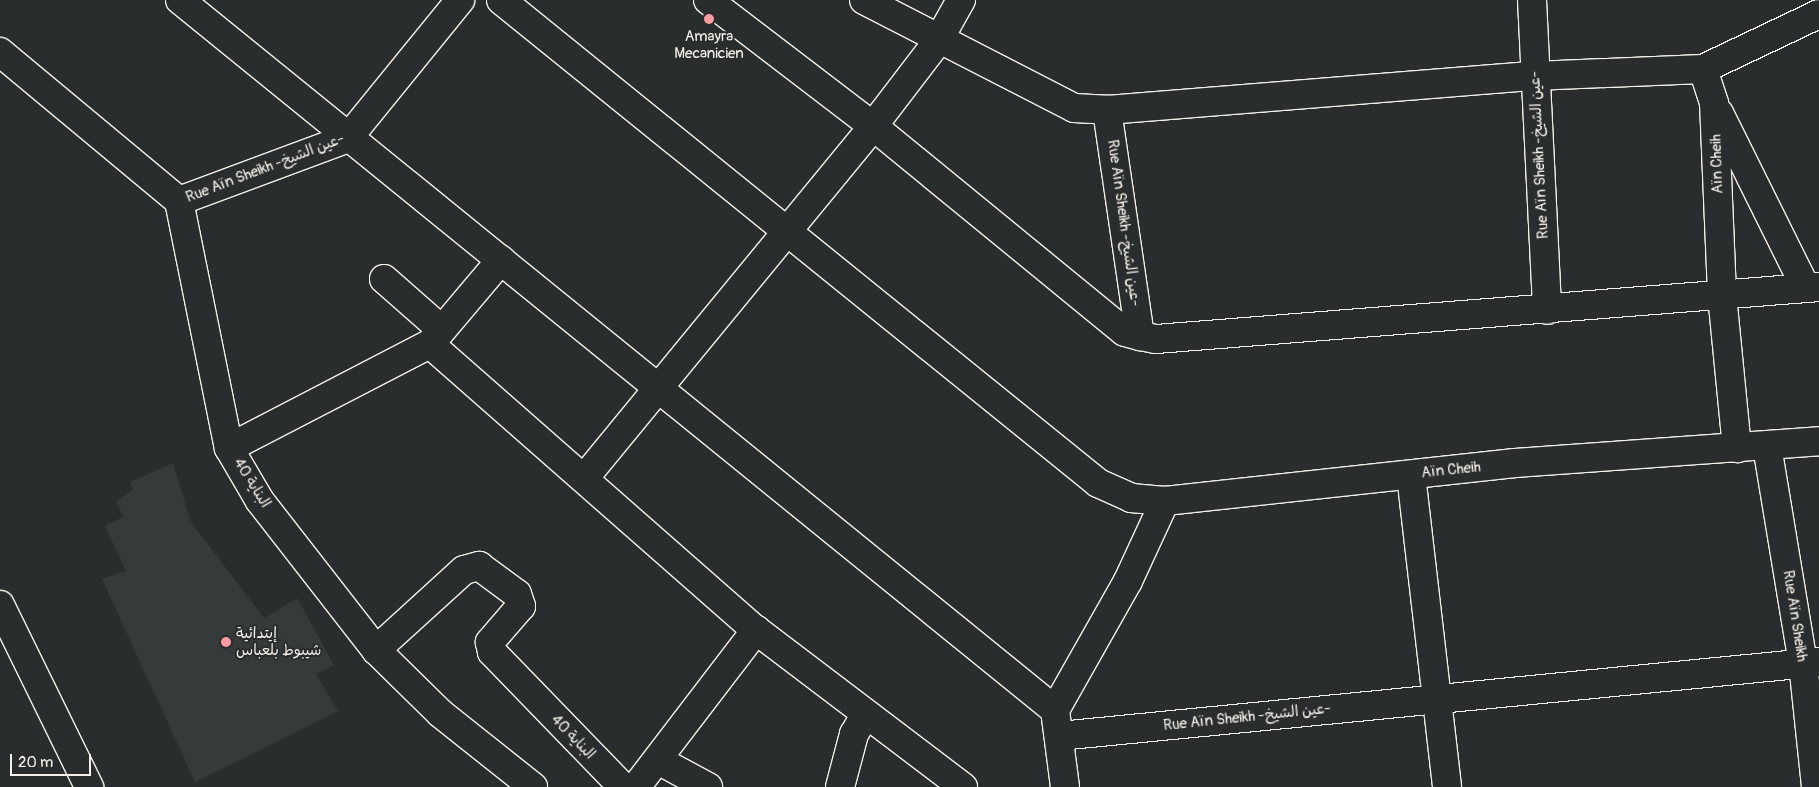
<!DOCTYPE html>
<meta charset="utf-8">
<style>
body{margin:0}
#map{position:relative;width:1819px;height:787px;overflow:hidden;background:#2a2d2e;font-family:Pangolin,"Playpen Sans Arabic",sans-serif}
div>[style]{position:absolute}
[style*='--x']{left:calc(var(--x)*1px);top:calc(var(--y)*1px);width:calc(var(--w)*1px);rotate:calc(var(--a)*1deg)}
.built>*{inset:0;background:#373a3a}
.roads{filter:drop-shadow(1px 0 #f4f1e8) drop-shadow(-1px 0 #f4f1e8) drop-shadow(0 1px #f4f1e8) drop-shadow(0 -1px #f4f1e8)}
.minor>*{height:28px;margin:-14px;padding:0 14px;transform-origin:14px;border-radius:14px;background:#2a2d2e}
.tertiary>*{height:28px;margin:-14px;padding:0 14px;transform-origin:14px;border-radius:14px;background:#2a2d2e}
.dots>*{width:14px;height:14px;translate:-50% -50%;box-sizing:border-box;border:2px solid #2a2d2e;border-radius:50%}
span{translate:-50% -50%;white-space:nowrap;text-align:center;line-height:1.15;-webkit-text-stroke:4px #2a2d2e;paint-order:stroke}
.poi-label{font-size:15px;color:#f4f1e8}
.left{translate:0 -50%;text-align:left}
.street-label{font-size:15px;color:#f4f1e8}
.scale{position:absolute;left:10px;top:754px;width:81px;height:22px;box-sizing:border-box;border:2px solid #f4f1e8;border-top:0;padding-left:6px;font-size:15px;line-height:18px;white-space:nowrap;color:#f4f1e8;-webkit-text-stroke:4px #2a2d2e;paint-order:stroke}
</style>
<div id="map">
<div class="built">
<i style="clip-path:polygon(173px 463px,191px 522px,264px 618px,297px 598px,334px 665px,316px 674px,338px 711px,195px 782px,102px 579px,126px 571px,105px 526px,123px 517px,116px 501px,133px 490px,130px 482px)"></i>
</div>
<div class="roads">
<div class="minor">
<i style="--x:180;--y:0;--w:1127;--a:39.06"></i>
<i style="--x:501;--y:0;--w:768;--a:38.97"></i>
<i style="--x:1098;--y:483;--w:36;--a:24"></i>
<i style="--x:1131;--y:498;--w:34;--a:5"></i>
<i style="--x:1165;--y:501;--w:352;--a:-6.2"></i>
<i style="--x:1515;--y:463;--w:305;--a:-4.1"></i>
<i style="--x:708;--y:0;--w:208;--a:37.4"></i>
<i style="--x:873;--y:126;--w:325;--a:39.3"></i>
<i style="--x:1125;--y:332;--w:16;--a:15"></i>
<i style="--x:1140;--y:336;--w:16;--a:11"></i>
<i style="--x:1156;--y:339;--w:665;--a:-4.48"></i>
<i style="--x:1532;--y:0;--w:310;--a:87.2"></i>
<i style="--x:0;--y:52;--w:233;--a:39.8"></i>
<i style="--x:1703;--y:69;--w:36;--a:72"></i>
<i style="--x:1714;--y:103;--w:192;--a:87.6"></i>
<i style="--x:1722;--y:295;--w:154;--a:84.4"></i>
<i style="--x:1107;--y:110;--w:228;--a:81.7"></i>
<i style="--x:1719;--y:113;--w:195;--a:63.6"></i>
<i style="--x:179;--y:201;--w:252;--a:78.6"></i>
<i style="--x:229;--y:448;--w:61;--a:59.7"></i>
<i style="--x:260;--y:501;--w:189;--a:52.1"></i>
<i style="--x:376;--y:650;--w:90;--a:44.5"></i>
<i style="--x:440;--y:713;--w:119;--a:38.5"></i>
<i style="--x:179;--y:201;--w:180;--a:-20.4"></i>
<i style="--x:348;--y:138;--w:178;--a:-50.9"></i>
<i style="--x:384;--y:279;--w:76;--a:41.3"></i>
<i style="--x:430;--y:344;--w:434;--a:41.3"></i>
<i style="--x:756;--y:630;--w:260;--a:37.2"></i>
<i style="--x:1767;--y:446;--w:220;--a:80.6"></i>
<i style="--x:1803;--y:663;--w:125;--a:84"></i>
<i style="--x:229;--y:448;--w:226;--a:-27.4"></i>
<i style="--x:430;--y:344;--w:110;--a:-49.8"></i>
<i style="--x:1411;--y:475;--w:314;--a:83.4"></i>
<i style="--x:586;--y:476;--w:453;--a:-50.6"></i>
<i style="--x:873;--y:126;--w:107;--a:-52.6"></i>
<i style="--x:938;--y:41;--w:47;--a:-60.7"></i>
<i style="--x:0;--y:605;--w:203;--a:63.9"></i>
<i style="--x:376;--y:650;--w:119;--a:-42.3"></i>
<i style="--x:464;--y:570;--w:16;--a:-15"></i>
<i style="--x:479;--y:566;--w:47;--a:36.4"></i>
<i style="--x:517;--y:594;--w:13;--a:72"></i>
<i style="--x:521;--y:606;--w:48;--a:130.7"></i>
<i style="--x:490;--y:642;--w:10;--a:79"></i>
<i style="--x:492;--y:652;--w:188;--a:45.9"></i>
<i style="--x:1059;--y:736;--w:764;--a:-5.56"></i>
<i style="--x:658;--y:760;--w:57;--a:28.4"></i>
<i style="--x:636;--y:787;--w:198;--a:-52.6"></i>
<i style="--x:840;--y:787;--w:55;--a:-75.2"></i>
<i style="--x:854;--y:734;--w:23;--a:-59"></i>
<i style="--x:1065;--y:787;--w:78;--a:-97.4"></i>
<i style="--x:1055;--y:710;--w:148;--a:-60.5"></i>
<i style="--x:1128;--y:581;--w:88;--a:-65.2"></i>
</div>
<div class="tertiary">
<i style="--x:864;--y:0;--w:236;--a:27.2"></i>
<i style="--x:1074;--y:108;--w:33;--a:3"></i>
<i style="--x:1107;--y:110;--w:428;--a:-4.6"></i>
<i style="--x:1534;--y:76;--w:169;--a:-2.4"></i>
<i style="--x:1703;--y:69;--w:128;--a:-25.4"></i>
</div>
</div>
<div class="dots">
<i style="left:709px;top:19px;background:#ff9aa2"></i>
<i style="left:226px;top:642px;background:#ff9aa2"></i>
</div>
<div class="poi-label">
<span style="left:709px;top:45px">Amayra<br>Mecanicien</span>
<span class="left" style="left:236px;top:642px">إيتدائية<br>شيبوط بلعباس</span>
</div>
<div class="street-label">
<span style="left:1539px;top:155px;rotate:-93deg">Rue Aïn Sheikh -عين الشيخ-</span>
<span style="left:1717px;top:164px;rotate:-92deg">Aïn Cheih</span>
<span style="left:265px;top:168px;rotate:-21deg">Rue Aïn Sheikh -عين الشيخ-</span>
<span style="left:1124px;top:223px;rotate:82deg">Rue Aïn Sheikh -عين الشيخ-</span>
<span style="left:1451px;top:470px;rotate:-6deg">Aïn Cheih</span>
<span style="left:252px;top:483px;rotate:58deg">البناية 40</span>
<span style="left:1795px;top:616px;rotate:81deg">Rue Aïn Sheikh</span>
<span style="left:1247px;top:717px;rotate:-6deg">Rue Aïn Sheikh -عين الشيخ-</span>
<span style="left:573px;top:737px;rotate:46deg">البناية 40</span>
</div>
<div class="scale">20 m</div>
</div>
